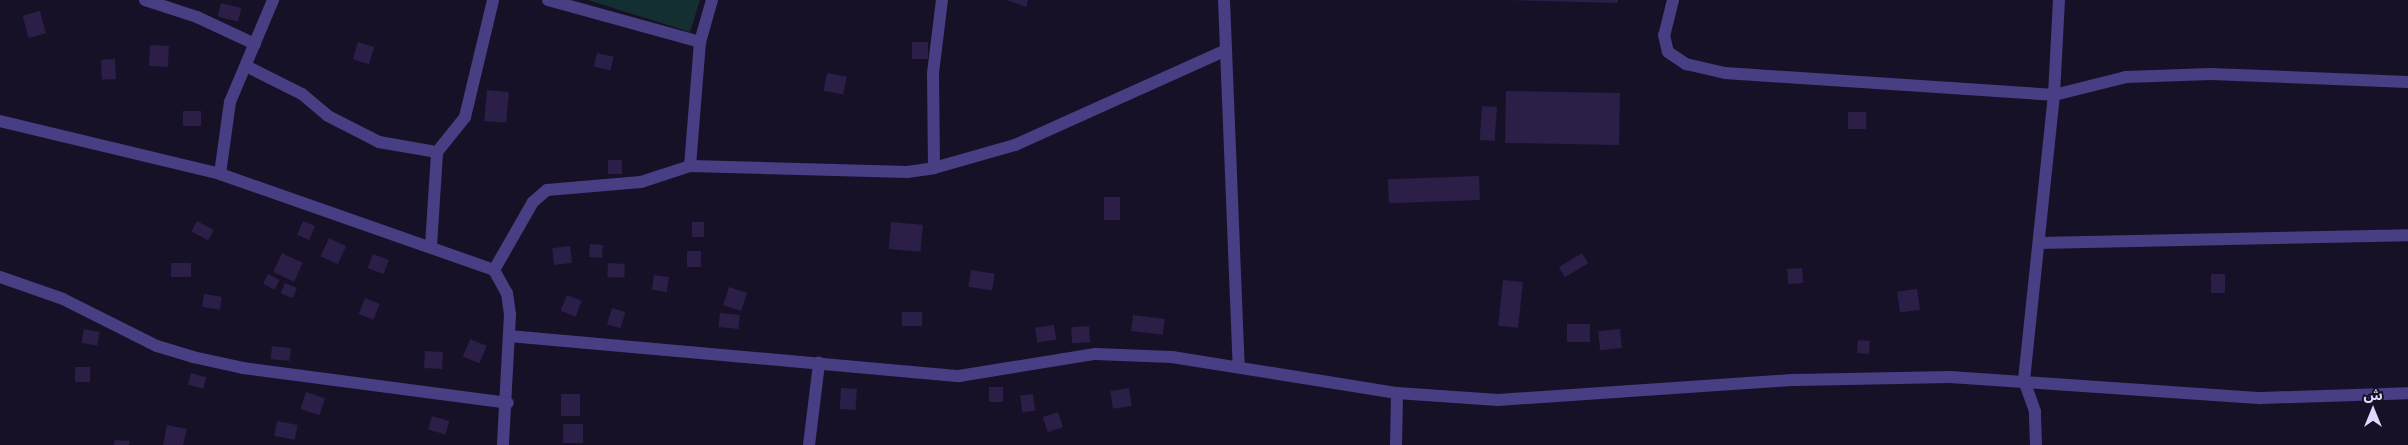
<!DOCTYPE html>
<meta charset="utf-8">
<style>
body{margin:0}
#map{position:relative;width:2408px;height:445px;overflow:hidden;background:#171127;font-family:Manrope,"Noto Sans Arabic",sans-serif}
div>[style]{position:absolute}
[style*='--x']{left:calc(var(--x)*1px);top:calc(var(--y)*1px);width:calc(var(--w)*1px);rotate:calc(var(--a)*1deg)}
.green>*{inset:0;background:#142f31}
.building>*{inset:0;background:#2b1e47;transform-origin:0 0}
.minor>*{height:12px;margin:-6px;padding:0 6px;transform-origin:6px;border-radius:6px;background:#483e84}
span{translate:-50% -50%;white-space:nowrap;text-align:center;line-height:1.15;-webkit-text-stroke:4.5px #171127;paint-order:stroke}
.north{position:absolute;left:2348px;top:385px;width:50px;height:50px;-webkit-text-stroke:4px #171127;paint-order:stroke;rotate:0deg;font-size:14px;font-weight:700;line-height:20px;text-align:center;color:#e1d9fd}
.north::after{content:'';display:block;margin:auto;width:18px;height:22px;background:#e1d9fd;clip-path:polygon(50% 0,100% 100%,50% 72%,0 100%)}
</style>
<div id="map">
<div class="green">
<i style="clip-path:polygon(588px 0,700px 0,690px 32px)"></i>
</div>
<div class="building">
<i style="clip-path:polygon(1007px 0,1028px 0,1026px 7px)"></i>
<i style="clip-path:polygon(1508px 0,1618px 0,1618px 3px)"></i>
<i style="left:221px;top:3px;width:21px;height:14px;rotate:14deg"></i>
<i style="left:40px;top:11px;width:23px;height:18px;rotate:75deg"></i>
<i style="left:358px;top:42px;width:17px;height:18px;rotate:17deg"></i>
<i style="left:912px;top:42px;width:16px;height:17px"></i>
<i style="left:150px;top:45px;width:19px;height:21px;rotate:3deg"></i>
<i style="left:597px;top:53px;width:17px;height:14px;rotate:13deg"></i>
<i style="left:115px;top:59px;width:20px;height:14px;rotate:87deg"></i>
<i style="left:827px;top:73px;width:20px;height:18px;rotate:11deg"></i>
<i style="left:487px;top:90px;width:22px;height:31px;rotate:5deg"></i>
<i style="left:1506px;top:91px;width:114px;height:52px;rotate:1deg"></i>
<i style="left:1482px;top:106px;width:15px;height:34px;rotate:4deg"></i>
<i style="left:183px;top:111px;width:18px;height:15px"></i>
<i style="left:1848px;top:112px;width:18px;height:17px"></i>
<i style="left:608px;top:160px;width:14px;height:14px"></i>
<i style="left:1479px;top:176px;width:24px;height:91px;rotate:88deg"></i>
<i style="left:1104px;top:197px;width:16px;height:23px"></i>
<i style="left:197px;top:221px;width:19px;height:12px;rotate:28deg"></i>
<i style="left:303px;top:221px;width:13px;height:15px;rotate:23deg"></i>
<i style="left:692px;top:222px;width:12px;height:15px"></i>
<i style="left:891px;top:222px;width:32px;height:27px;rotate:5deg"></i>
<i style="left:329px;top:238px;width:19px;height:20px;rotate:25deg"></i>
<i style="left:590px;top:244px;width:13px;height:13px;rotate:4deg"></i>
<i style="left:570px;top:246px;width:17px;height:18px;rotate:83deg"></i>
<i style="left:687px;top:251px;width:14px;height:16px"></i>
<i style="left:282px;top:253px;width:23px;height:21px;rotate:25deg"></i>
<i style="left:1582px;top:253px;width:12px;height:27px;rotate:59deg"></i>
<i style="left:373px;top:254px;width:17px;height:15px;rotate:21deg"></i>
<i style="left:171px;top:263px;width:20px;height:14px"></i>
<i style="left:608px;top:263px;width:17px;height:14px;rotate:3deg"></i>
<i style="left:1802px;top:268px;width:15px;height:15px;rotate:86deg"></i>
<i style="left:971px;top:270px;width:24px;height:17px;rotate:9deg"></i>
<i style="left:268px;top:274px;width:13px;height:11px;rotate:27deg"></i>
<i style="left:2211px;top:274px;width:14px;height:19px"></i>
<i style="left:654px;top:275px;width:15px;height:15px;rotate:8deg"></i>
<i style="left:1503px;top:280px;width:20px;height:46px;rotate:6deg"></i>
<i style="left:285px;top:283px;width:13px;height:11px;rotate:23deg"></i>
<i style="left:729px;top:287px;width:19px;height:19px;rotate:18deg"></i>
<i style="left:1917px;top:289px;width:21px;height:20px;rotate:82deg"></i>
<i style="left:204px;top:294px;width:18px;height:13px;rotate:9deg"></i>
<i style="left:567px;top:295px;width:16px;height:17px;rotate:22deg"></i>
<i style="left:365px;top:298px;width:16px;height:17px;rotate:22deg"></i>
<i style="left:612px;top:308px;width:14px;height:17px;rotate:17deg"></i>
<i style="left:902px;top:312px;width:20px;height:14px"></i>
<i style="left:720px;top:313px;width:20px;height:14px;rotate:6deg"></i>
<i style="left:1133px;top:315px;width:32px;height:16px;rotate:7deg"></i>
<i style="left:1567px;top:324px;width:23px;height:18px"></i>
<i style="left:1054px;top:325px;width:15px;height:19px;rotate:82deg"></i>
<i style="left:1089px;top:326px;width:16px;height:18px;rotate:86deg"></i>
<i style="left:84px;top:329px;width:16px;height:14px;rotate:11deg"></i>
<i style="left:1620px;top:329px;width:19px;height:22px;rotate:84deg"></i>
<i style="left:470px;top:339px;width:18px;height:19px;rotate:22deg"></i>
<i style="left:1858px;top:340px;width:12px;height:13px;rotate:5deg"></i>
<i style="left:272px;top:346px;width:19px;height:13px;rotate:6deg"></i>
<i style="left:425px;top:351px;width:18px;height:17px;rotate:3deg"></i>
<i style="left:75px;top:367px;width:15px;height:15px"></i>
<i style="left:191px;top:373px;width:16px;height:12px;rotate:15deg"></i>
<i style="left:989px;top:387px;width:14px;height:15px"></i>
<i style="left:841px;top:388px;width:16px;height:21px;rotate:4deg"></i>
<i style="left:1129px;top:388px;width:18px;height:19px;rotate:81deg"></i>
<i style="left:306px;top:392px;width:20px;height:18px;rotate:18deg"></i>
<i style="left:561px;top:394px;width:19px;height:22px"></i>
<i style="left:1033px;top:394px;width:17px;height:13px;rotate:83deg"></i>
<i style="left:1058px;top:412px;width:16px;height:16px;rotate:72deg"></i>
<i style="left:432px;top:416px;width:18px;height:14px;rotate:16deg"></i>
<i style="left:277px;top:421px;width:21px;height:15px;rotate:11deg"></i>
<i style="left:563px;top:424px;width:20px;height:19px"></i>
<i style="clip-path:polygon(167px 425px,187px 429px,183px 445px,163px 445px)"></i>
<i style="clip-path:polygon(115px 440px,130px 441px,129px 445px,114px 445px)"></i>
</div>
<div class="minor">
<i style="--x:145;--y:0;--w:55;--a:18.1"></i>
<i style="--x:197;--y:17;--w:64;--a:25"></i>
<i style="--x:548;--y:0;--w:158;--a:15.4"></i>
<i style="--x:1224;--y:0;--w:366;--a:87.7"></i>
<i style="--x:1673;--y:0;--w:36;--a:104"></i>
<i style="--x:1664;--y:35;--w:17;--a:77"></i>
<i style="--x:1668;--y:52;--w:22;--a:34"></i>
<i style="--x:1686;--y:64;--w:40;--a:13"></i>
<i style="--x:1725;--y:73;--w:330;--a:3.8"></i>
<i style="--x:2054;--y:95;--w:74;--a:-14"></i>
<i style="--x:2126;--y:77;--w:85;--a:-2"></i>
<i style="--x:2211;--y:74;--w:197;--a:2.3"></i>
<i style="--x:248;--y:67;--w:60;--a:26.6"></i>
<i style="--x:302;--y:94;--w:34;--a:40"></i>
<i style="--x:328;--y:116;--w:57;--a:27"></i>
<i style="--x:379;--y:142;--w:59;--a:9.8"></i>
<i style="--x:0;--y:121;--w:226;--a:13.5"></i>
<i style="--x:220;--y:174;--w:290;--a:19.3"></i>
<i style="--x:494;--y:270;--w:26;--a:61"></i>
<i style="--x:507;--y:293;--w:21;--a:82"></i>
<i style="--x:510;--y:314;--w:131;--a:93.1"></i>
<i style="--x:690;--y:166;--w:124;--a:-85.4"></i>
<i style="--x:700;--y:42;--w:44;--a:-74.1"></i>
<i style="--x:934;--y:168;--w:95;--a:-90.6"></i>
<i style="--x:933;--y:73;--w:74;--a:-83"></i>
<i style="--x:220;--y:174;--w:73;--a:-82.1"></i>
<i style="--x:230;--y:102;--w:111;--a:-67.1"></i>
<i style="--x:2039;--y:243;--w:369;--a:-1.2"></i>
<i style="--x:431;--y:246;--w:94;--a:-86.3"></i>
<i style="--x:437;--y:152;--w:45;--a:-51.3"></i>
<i style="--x:465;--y:117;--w:120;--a:-76.5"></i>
<i style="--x:494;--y:270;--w:78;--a:-60.2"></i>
<i style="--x:533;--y:202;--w:18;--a:-41"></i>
<i style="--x:547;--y:190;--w:94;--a:-4.9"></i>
<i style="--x:641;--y:182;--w:52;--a:-18.1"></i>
<i style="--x:690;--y:166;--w:217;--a:1.6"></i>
<i style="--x:907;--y:172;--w:27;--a:-8"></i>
<i style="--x:934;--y:168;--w:84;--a:-15.9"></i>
<i style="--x:1015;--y:145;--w:231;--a:-24.2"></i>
<i style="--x:0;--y:277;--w:67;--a:19.2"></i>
<i style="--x:63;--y:299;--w:105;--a:26.6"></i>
<i style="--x:157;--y:346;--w:38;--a:17"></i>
<i style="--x:193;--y:357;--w:51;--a:12.4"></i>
<i style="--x:243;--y:368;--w:267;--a:7.5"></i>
<i style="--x:509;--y:336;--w:452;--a:5.1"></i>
<i style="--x:959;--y:376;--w:138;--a:-9.2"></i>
<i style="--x:1095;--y:354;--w:77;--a:2.2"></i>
<i style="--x:1172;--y:357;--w:228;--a:9.1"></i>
<i style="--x:1397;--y:393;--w:101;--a:4"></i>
<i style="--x:1498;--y:400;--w:298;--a:-3.9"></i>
<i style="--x:1795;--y:380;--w:155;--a:-1.1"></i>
<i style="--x:1950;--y:377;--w:312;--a:3.9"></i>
<i style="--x:2261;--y:398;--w:147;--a:-1.9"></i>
<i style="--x:809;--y:445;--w:83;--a:-83"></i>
<i style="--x:1396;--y:445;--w:52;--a:-88.9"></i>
<i style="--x:2036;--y:445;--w:34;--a:-92"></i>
<i style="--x:2035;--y:411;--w:33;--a:-110"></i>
<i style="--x:2024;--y:380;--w:287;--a:-84"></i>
<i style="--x:2054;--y:95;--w:95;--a:-87"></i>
</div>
<div class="north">ش</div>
</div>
